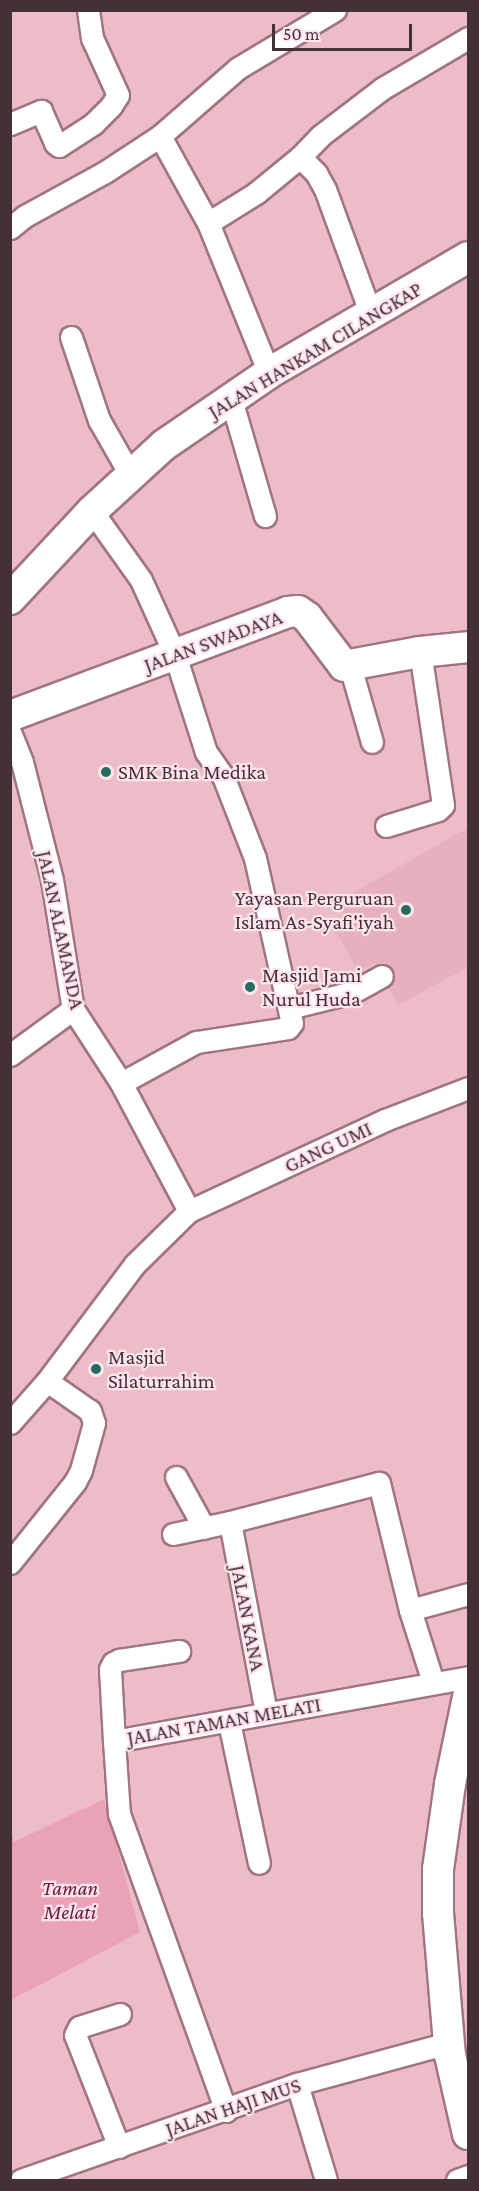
<!DOCTYPE html>
<style>
body{margin:0}
#map{position:relative;width:479px;height:2191px;overflow:hidden;background:#ecbdc9;font-family:"Crimson Pro",serif}
div>[style]{position:absolute}
[style*='--x']{left:calc(var(--x)*1px);top:calc(var(--y)*1px);width:calc(var(--w)*1px);rotate:calc(var(--a)*1deg)}
.built>*{inset:0;background:#e7b0be}
.green>*{inset:0;background:#eaa2b6}
.roads{filter:drop-shadow(2px 0 #a07480) drop-shadow(-2px 0 #a07480) drop-shadow(0 2px #a07480) drop-shadow(0 -2px #a07480)}
.street>*{height:21px;margin:-10.5px;padding:0 10.5px;transform-origin:10.5px;border-radius:10.5px;background:#fff}
.secondary>*{height:30px;margin:-15px;padding:0 15px;transform-origin:15px;border-radius:15px;background:#fff}
.dots>*{width:16px;height:16px;translate:-50% -50%;box-sizing:border-box;border:3px solid #fee5eb;border-radius:50%}
span{translate:-50% -50%;white-space:nowrap;text-align:center;line-height:1.15;-webkit-text-stroke:4.5px #fee5eb;paint-order:stroke}
.street-label{font-size:21px;color:#443136}
.poi-label{font-size:21px;color:#443136}
.left{translate:0 -50%;text-align:left}
.right{translate:-100% -50%;text-align:right}
.park-label{font-size:21px;color:#6f173a;font-style:italic}
.frame{position:absolute;inset:0;border:12px solid #443136;pointer-events:none}
.scale{position:absolute;left:272px;top:24px;width:140px;height:27px;box-sizing:border-box;border:3px solid #443136;border-top:0;padding-left:8px;font-size:18px;line-height:21px;white-space:nowrap;color:#443136;-webkit-text-stroke:4px #fee5eb;paint-order:stroke}
</style>
<div id="map">
<div class="built">
<i style="clip-path:polygon(468px 828px,468px 967px,398px 1005px,375px 963px,358px 972px,334px 927px,347px 920px,338px 901px)"></i>
</div>
<div class="green">
<i style="clip-path:polygon(104px 1799px,140px 1932px,11px 2000px,11px 1832px,14px 1842px)"></i>
</div>
<div class="roads">
<div class="street">
<i style="--x:10;--y:124;--w:34;--a:-23"></i>
<i style="--x:41;--y:111;--w:35;--a:66"></i>
<i style="--x:55;--y:143;--w:5;--a:37"></i>
<i style="--x:59;--y:146;--w:40;--a:-32.9"></i>
<i style="--x:93;--y:124;--w:25;--a:-45"></i>
<i style="--x:111;--y:106;--w:13;--a:-58"></i>
<i style="--x:118;--y:95;--w:63;--a:-114.5"></i>
<i style="--x:92;--y:38;--w:28;--a:-98"></i>
<i style="--x:300;--y:157;--w:23;--a:45"></i>
<i style="--x:316;--y:173;--w:18;--a:61"></i>
<i style="--x:325;--y:189;--w:134;--a:69.9"></i>
<i style="--x:208;--y:223;--w:57;--a:-32"></i>
<i style="--x:256;--y:193;--w:57;--a:-39.3"></i>
<i style="--x:300;--y:157;--w:29;--a:-46"></i>
<i style="--x:320;--y:136;--w:79;--a:-37.3"></i>
<i style="--x:383;--y:88;--w:99;--a:-30.5"></i>
<i style="--x:10;--y:228;--w:19;--a:-39"></i>
<i style="--x:25;--y:216;--w:91;--a:-28.8"></i>
<i style="--x:105;--y:172;--w:66;--a:-33.2"></i>
<i style="--x:71;--y:337;--w:88;--a:71.4"></i>
<i style="--x:99;--y:420;--w:64;--a:60.3"></i>
<i style="--x:269;--y:373;--w:162;--a:-112.1"></i>
<i style="--x:208;--y:223;--w:99;--a:-118.9"></i>
<i style="--x:160;--y:136;--w:103;--a:-41.1"></i>
<i style="--x:238;--y:68;--w:113;--a:-30.9"></i>
<i style="--x:231;--y:399;--w:122;--a:73.8"></i>
<i style="--x:92;--y:511;--w:85;--a:54.6"></i>
<i style="--x:141;--y:580;--w:82;--a:65.6"></i>
<i style="--x:175;--y:655;--w:102;--a:72.3"></i>
<i style="--x:206;--y:752;--w:29;--a:55"></i>
<i style="--x:223;--y:776;--w:88;--a:68.7"></i>
<i style="--x:255;--y:858;--w:169;--a:77.4"></i>
<i style="--x:292;--y:1023;--w:6;--a:129"></i>
<i style="--x:288;--y:1028;--w:93;--a:171.3"></i>
<i style="--x:196;--y:1042;--w:85;--a:151.3"></i>
<i style="--x:350;--y:666;--w:79;--a:73.9"></i>
<i style="--x:10;--y:732;--w:32;--a:68"></i>
<i style="--x:22;--y:762;--w:122;--a:75.7"></i>
<i style="--x:52;--y:880;--w:131;--a:80.8"></i>
<i style="--x:73;--y:1009;--w:88;--a:57"></i>
<i style="--x:121;--y:1083;--w:145;--a:62"></i>
<i style="--x:386;--y:826;--w:54;--a:-17.1"></i>
<i style="--x:438;--y:810;--w:7;--a:-45"></i>
<i style="--x:443;--y:805;--w:155;--a:-98.5"></i>
<i style="--x:289;--y:1008;--w:66;--a:-14"></i>
<i style="--x:353;--y:992;--w:33;--a:-29"></i>
<i style="--x:10;--y:1055;--w:78;--a:-36.1"></i>
<i style="--x:10;--y:1423;--w:56;--a:-48.6"></i>
<i style="--x:47;--y:1381;--w:146;--a:-53.1"></i>
<i style="--x:135;--y:1264;--w:76;--a:-44.5"></i>
<i style="--x:189;--y:1211;--w:216;--a:-24.9"></i>
<i style="--x:385;--y:1120;--w:89;--a:-21.1"></i>
<i style="--x:176;--y:1477;--w:58;--a:61.2"></i>
<i style="--x:230;--y:1522;--w:194;--a:79.3"></i>
<i style="--x:173;--y:1534;--w:58;--a:-11.9"></i>
<i style="--x:230;--y:1522;--w:154;--a:-14.7"></i>
<i style="--x:379;--y:1483;--w:131;--a:76.3"></i>
<i style="--x:410;--y:1610;--w:76;--a:72.3"></i>
<i style="--x:10;--y:1563;--w:104;--a:-51.3"></i>
<i style="--x:75;--y:1482;--w:13;--a:-63"></i>
<i style="--x:81;--y:1470;--w:49;--a:-74.5"></i>
<i style="--x:94;--y:1423;--w:13;--a:-108"></i>
<i style="--x:90;--y:1411;--w:52;--a:-145.1"></i>
<i style="--x:410;--y:1610;--w:60;--a:-15.4"></i>
<i style="--x:229;--y:1722;--w:144;--a:78"></i>
<i style="--x:114;--y:1741;--w:72;--a:-93.2"></i>
<i style="--x:110;--y:1669;--w:7;--a:-63"></i>
<i style="--x:113;--y:1663;--w:7;--a:-27"></i>
<i style="--x:119;--y:1660;--w:61;--a:-8.5"></i>
<i style="--x:297;--y:2084;--w:100;--a:73.2"></i>
<i style="--x:226;--y:2111;--w:316;--a:-109.8"></i>
<i style="--x:119;--y:1814;--w:73;--a:-93.9"></i>
<i style="--x:114;--y:1741;--w:360;--a:-10.2"></i>
<i style="--x:119;--y:2147;--w:120;--a:-111.4"></i>
<i style="--x:75;--y:2035;--w:9;--a:-63"></i>
<i style="--x:79;--y:2027;--w:43;--a:-17.6"></i>
<i style="--x:21;--y:2180;--w:292;--a:-19.2"></i>
<i style="--x:297;--y:2084;--w:156;--a:-15.2"></i>
<i style="--x:457;--y:2180;--w:12;--a:-20"></i>
</div>
<div class="secondary">
<i style="--x:10;--y:599;--w:120;--a:-47"></i>
<i style="--x:92;--y:511;--w:98;--a:-42.5"></i>
<i style="--x:164;--y:445;--w:127;--a:-34.4"></i>
<i style="--x:269;--y:373;--w:230;--a:-30.2"></i>
<i style="--x:10;--y:716;--w:297;--a:-20.5"></i>
<i style="--x:288;--y:612;--w:10;--a:-6"></i>
<i style="--x:298;--y:611;--w:11;--a:34"></i>
<i style="--x:307;--y:617;--w:61;--a:52.9"></i>
<i style="--x:344;--y:666;--w:77;--a:-10.4"></i>
<i style="--x:420;--y:652;--w:48;--a:-5.9"></i>
<i style="--x:468;--y:1697;--w:89;--a:101.7"></i>
<i style="--x:450;--y:1784;--w:86;--a:98"></i>
<i style="--x:438;--y:1869;--w:44;--a:90"></i>
<i style="--x:438;--y:1913;--w:143;--a:85.2"></i>
<i style="--x:450;--y:2055;--w:81;--a:77.2"></i>
</div>
</div>
<div class="dots">
<i style="left:106px;top:772px;background:#256c61"></i>
<i style="left:406px;top:910px;background:#256c61"></i>
<i style="left:250px;top:987px;background:#256c61"></i>
<i style="left:96px;top:1369px;background:#256c61"></i>
</div>
<div class="street-label">
<span style="left:315px;top:350px;rotate:-31deg">JALAN HANKAM CILANGKAP</span>
<span style="left:213px;top:641px;rotate:-20deg">JALAN SWADAYA</span>
<span style="left:61px;top:930px;rotate:78deg">JALAN ALAMANDA</span>
<span style="left:328px;top:1147px;rotate:-25deg">GANG UMI</span>
<span style="left:248px;top:1618px;rotate:79deg">JALAN KANA</span>
<span style="left:224px;top:1721px;rotate:-10deg">JALAN TAMAN MELATI</span>
<span style="left:233px;top:2107px;rotate:-19deg">JALAN HAJI MUS</span>
</div>
<div class="poi-label">
<span class="left" style="left:118px;top:772px">SMK Bina Medika</span>
<span class="right" style="left:394px;top:910px">Yayasan Perguruan<br>Islam As-Syafi'iyah</span>
<span class="left" style="left:262px;top:987px">Masjid Jami<br>Nurul Huda</span>
<span class="left" style="left:108px;top:1369px">Masjid<br>Silaturrahim</span>
</div>
<div class="park-label">
<span style="left:70px;top:1900px">Taman<br>Melati</span>
</div>
<div class="frame"></div>
<div class="scale">50 m</div>
</div>
